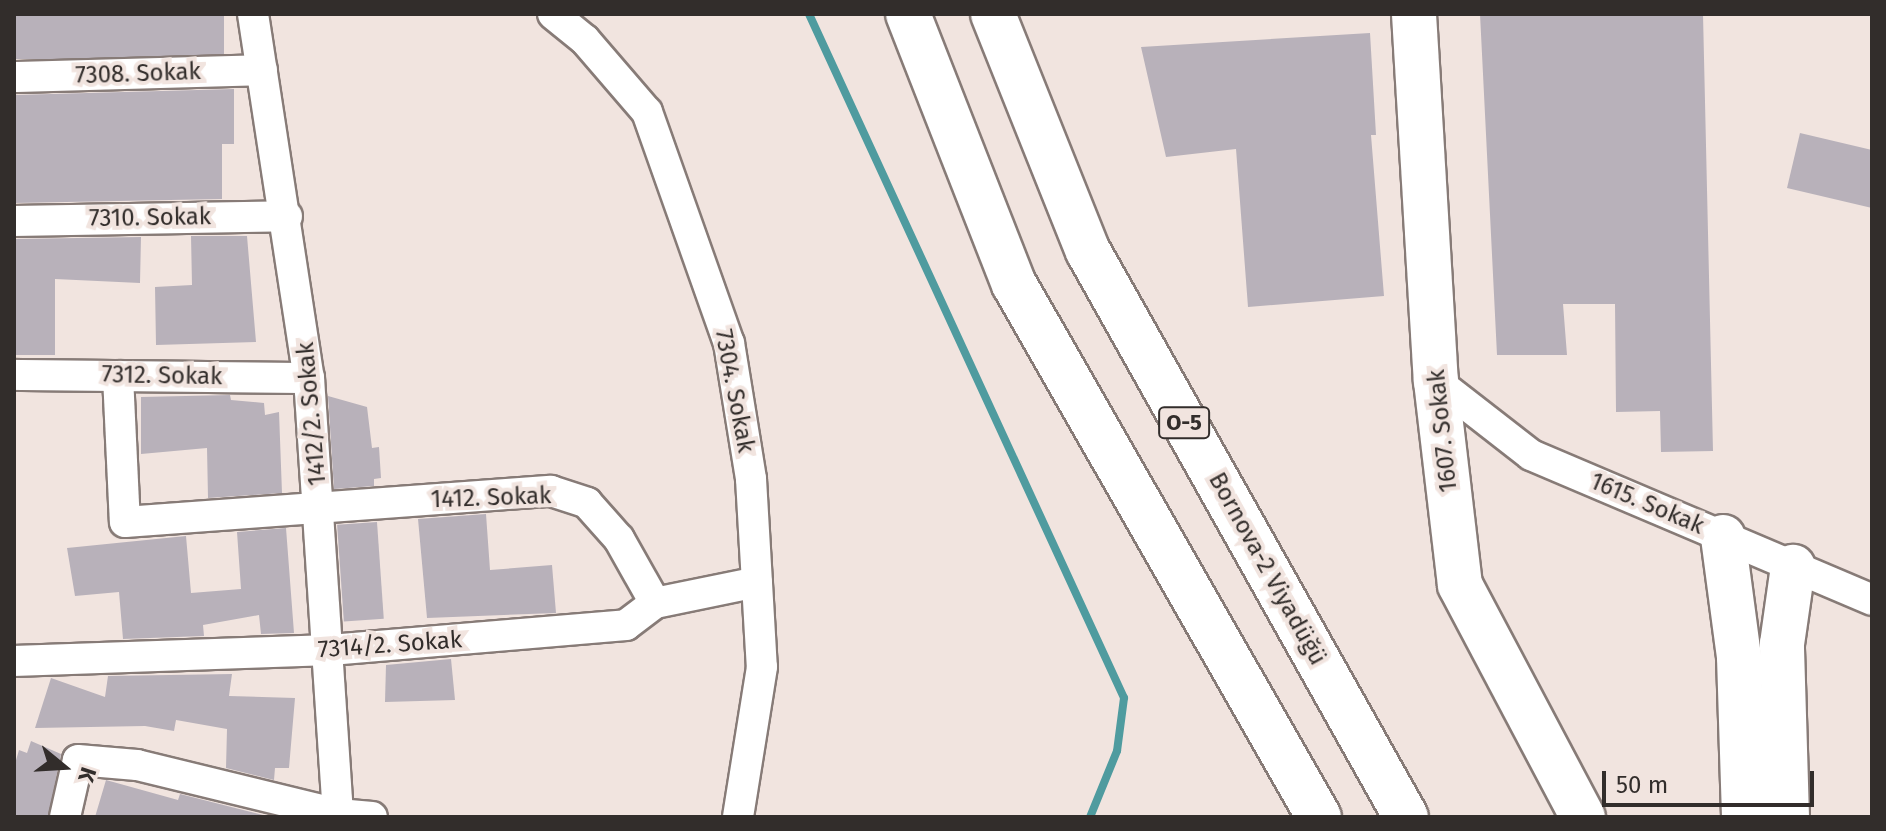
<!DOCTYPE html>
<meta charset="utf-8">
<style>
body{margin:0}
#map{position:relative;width:1886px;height:831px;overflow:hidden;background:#f1e4df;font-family:"Fira Sans",sans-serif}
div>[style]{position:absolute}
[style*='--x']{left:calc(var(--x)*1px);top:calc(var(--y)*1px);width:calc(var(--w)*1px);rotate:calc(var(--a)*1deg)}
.stream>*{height:8px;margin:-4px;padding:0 4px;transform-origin:4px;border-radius:4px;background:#4f9b9f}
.building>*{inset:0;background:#b8b1ba;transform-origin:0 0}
.roads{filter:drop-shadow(2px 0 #877b77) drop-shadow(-2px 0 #877b77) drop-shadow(0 2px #877b77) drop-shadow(0 -2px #877b77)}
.street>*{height:30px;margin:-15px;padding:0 15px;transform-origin:15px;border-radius:15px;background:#fff}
.secondary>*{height:44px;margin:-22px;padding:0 22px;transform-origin:22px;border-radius:22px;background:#fff}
.highway>*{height:44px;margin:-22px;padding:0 22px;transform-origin:22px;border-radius:22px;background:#fff}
span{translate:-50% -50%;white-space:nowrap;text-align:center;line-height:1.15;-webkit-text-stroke:8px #f1e4df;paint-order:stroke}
.shield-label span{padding:2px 6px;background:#f1e4df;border:2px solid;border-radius:6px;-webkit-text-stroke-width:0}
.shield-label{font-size:22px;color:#322d2b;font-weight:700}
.street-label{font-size:24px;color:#322d2b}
.frame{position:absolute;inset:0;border:16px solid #322d2b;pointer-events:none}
.north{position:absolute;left:24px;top:727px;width:80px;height:80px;-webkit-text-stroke:6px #f1e4df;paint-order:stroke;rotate:108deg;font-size:22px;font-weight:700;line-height:32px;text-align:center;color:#322d2b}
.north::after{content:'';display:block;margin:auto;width:28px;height:36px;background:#322d2b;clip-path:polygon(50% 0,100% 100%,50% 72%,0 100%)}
.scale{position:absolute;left:1602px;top:771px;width:212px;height:36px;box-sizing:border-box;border:4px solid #322d2b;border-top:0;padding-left:10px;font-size:24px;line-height:28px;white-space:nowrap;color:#322d2b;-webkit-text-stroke:6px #f1e4df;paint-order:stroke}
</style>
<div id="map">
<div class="stream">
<i style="--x:809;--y:14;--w:753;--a:65.27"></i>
<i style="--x:1124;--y:698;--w:53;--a:97.5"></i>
<i style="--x:1117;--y:751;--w:71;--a:112.2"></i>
</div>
<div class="building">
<i style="left:14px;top:14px;width:210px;height:45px"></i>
<i style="clip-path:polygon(1480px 14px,1703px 14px,1713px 451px,1661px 452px,1660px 411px,1616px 412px,1615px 304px,1563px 304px,1567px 355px,1497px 355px)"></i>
<i style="clip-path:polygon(1370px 33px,1376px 135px,1371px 135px,1384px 296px,1248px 307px,1236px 149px,1166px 157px,1141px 47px)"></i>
<i style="clip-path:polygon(234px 89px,234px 144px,222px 144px,222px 199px,14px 203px,14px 95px)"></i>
<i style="clip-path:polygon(1800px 133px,1872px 150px,1872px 208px,1787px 188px)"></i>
<i style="clip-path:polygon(191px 236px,247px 236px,256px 342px,156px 345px,155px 287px,192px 285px)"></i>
<i style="clip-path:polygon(141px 237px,140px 283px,55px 279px,55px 355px,14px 355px,14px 239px)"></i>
<i style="clip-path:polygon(230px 395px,231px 400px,264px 403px,265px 415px,279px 412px,282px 493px,208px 498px,207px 448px,141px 454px,141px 397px)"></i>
<i style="clip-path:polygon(328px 396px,367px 407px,372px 448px,379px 447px,381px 478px,374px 479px,374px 486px,334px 489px)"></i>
<i style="clip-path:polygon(486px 514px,490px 570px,552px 565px,556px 613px,427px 618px,418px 519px)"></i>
<i style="left:377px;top:522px;width:97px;height:40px;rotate:86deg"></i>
<i style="clip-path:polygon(286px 528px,294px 633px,261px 634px,259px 615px,203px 625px,204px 636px,123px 639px,119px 592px,75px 596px,67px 548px,186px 536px,191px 593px,241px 589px,237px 532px)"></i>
<i style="clip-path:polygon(451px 659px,455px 700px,385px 702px,386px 665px)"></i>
<i style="clip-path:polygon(232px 674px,229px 696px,295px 698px,289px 768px,275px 768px,274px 780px,226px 768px,227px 729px,176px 720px,174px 731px,145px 726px,35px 728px,51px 678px,105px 697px,108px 676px)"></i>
<i style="clip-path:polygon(31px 741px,61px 754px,48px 817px,14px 817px,14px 767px,19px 750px,27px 753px)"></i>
<i style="clip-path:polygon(106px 780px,178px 800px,180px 794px,271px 817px,95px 817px)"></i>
</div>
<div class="roads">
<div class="street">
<i style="--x:253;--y:14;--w:368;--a:81.3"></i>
<i style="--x:309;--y:378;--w:440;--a:86.2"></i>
<i style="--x:553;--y:14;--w:41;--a:39.1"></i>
<i style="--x:585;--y:40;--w:95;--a:49.3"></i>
<i style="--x:647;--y:112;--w:245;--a:70.5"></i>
<i style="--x:729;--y:343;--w:138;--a:80.8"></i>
<i style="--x:751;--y:479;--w:188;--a:86.7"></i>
<i style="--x:762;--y:667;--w:152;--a:99.1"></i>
<i style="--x:14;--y:77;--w:248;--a:-1.6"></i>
<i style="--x:14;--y:221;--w:273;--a:-1"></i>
<i style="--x:14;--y:375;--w:295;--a:0.6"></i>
<i style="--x:118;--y:376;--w:146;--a:87.3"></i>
<i style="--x:125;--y:522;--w:427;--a:-4.2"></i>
<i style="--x:551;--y:491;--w:38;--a:18"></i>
<i style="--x:587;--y:503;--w:48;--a:48.4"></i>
<i style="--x:619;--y:539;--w:73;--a:60.6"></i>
<i style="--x:1436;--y:381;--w:120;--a:37.9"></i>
<i style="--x:1531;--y:455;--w:371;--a:23"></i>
<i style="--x:14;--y:661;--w:316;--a:-2"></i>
<i style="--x:330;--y:650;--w:297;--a:-4.8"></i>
<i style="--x:626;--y:625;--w:36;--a:-37"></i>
<i style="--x:655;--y:603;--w:104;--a:-11.6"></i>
<i style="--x:65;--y:817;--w:58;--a:-77.2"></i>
<i style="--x:78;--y:760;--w:59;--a:4.8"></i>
<i style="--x:137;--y:765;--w:207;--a:13.7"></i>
<i style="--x:338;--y:814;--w:34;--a:5"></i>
</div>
<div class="secondary">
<i style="--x:1414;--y:14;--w:368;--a:86.6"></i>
<i style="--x:1436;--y:381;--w:205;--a:83.3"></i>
<i style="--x:1460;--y:585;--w:263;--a:62.1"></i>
<i style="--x:1723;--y:537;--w:121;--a:82.4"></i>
<i style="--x:1739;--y:657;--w:160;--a:88.2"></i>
<i style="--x:1787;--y:817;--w:173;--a:-91.7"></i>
<i style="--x:1782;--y:644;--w:78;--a:-81.9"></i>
</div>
<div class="highway">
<i style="--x:908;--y:14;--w:290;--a:68.6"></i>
<i style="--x:1014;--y:284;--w:614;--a:60.22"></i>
<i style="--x:993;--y:14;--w:255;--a:68.2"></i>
<i style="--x:1088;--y:251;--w:649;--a:60.67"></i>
</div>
</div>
<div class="shield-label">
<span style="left:1184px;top:423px">O-5</span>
</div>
<div class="street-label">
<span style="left:138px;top:74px;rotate:-2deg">7308. Sokak</span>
<span style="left:150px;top:218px;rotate:-1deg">7310. Sokak</span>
<span style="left:162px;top:376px;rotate:1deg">7312. Sokak</span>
<span style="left:734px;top:391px;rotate:79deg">7304. Sokak</span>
<span style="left:312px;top:414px;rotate:-95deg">1412/2. Sokak</span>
<span style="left:1443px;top:431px;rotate:-96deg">1607. Sokak</span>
<span style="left:491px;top:498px;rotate:-2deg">1412. Sokak</span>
<span style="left:1647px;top:504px;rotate:23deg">1615. Sokak</span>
<span style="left:1267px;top:569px;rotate:61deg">Bornova-2 Viyadüğü</span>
<span style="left:390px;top:645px;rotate:-4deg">7314/2. Sokak</span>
</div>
<div class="frame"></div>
<div class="north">K</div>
<div class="scale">50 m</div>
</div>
